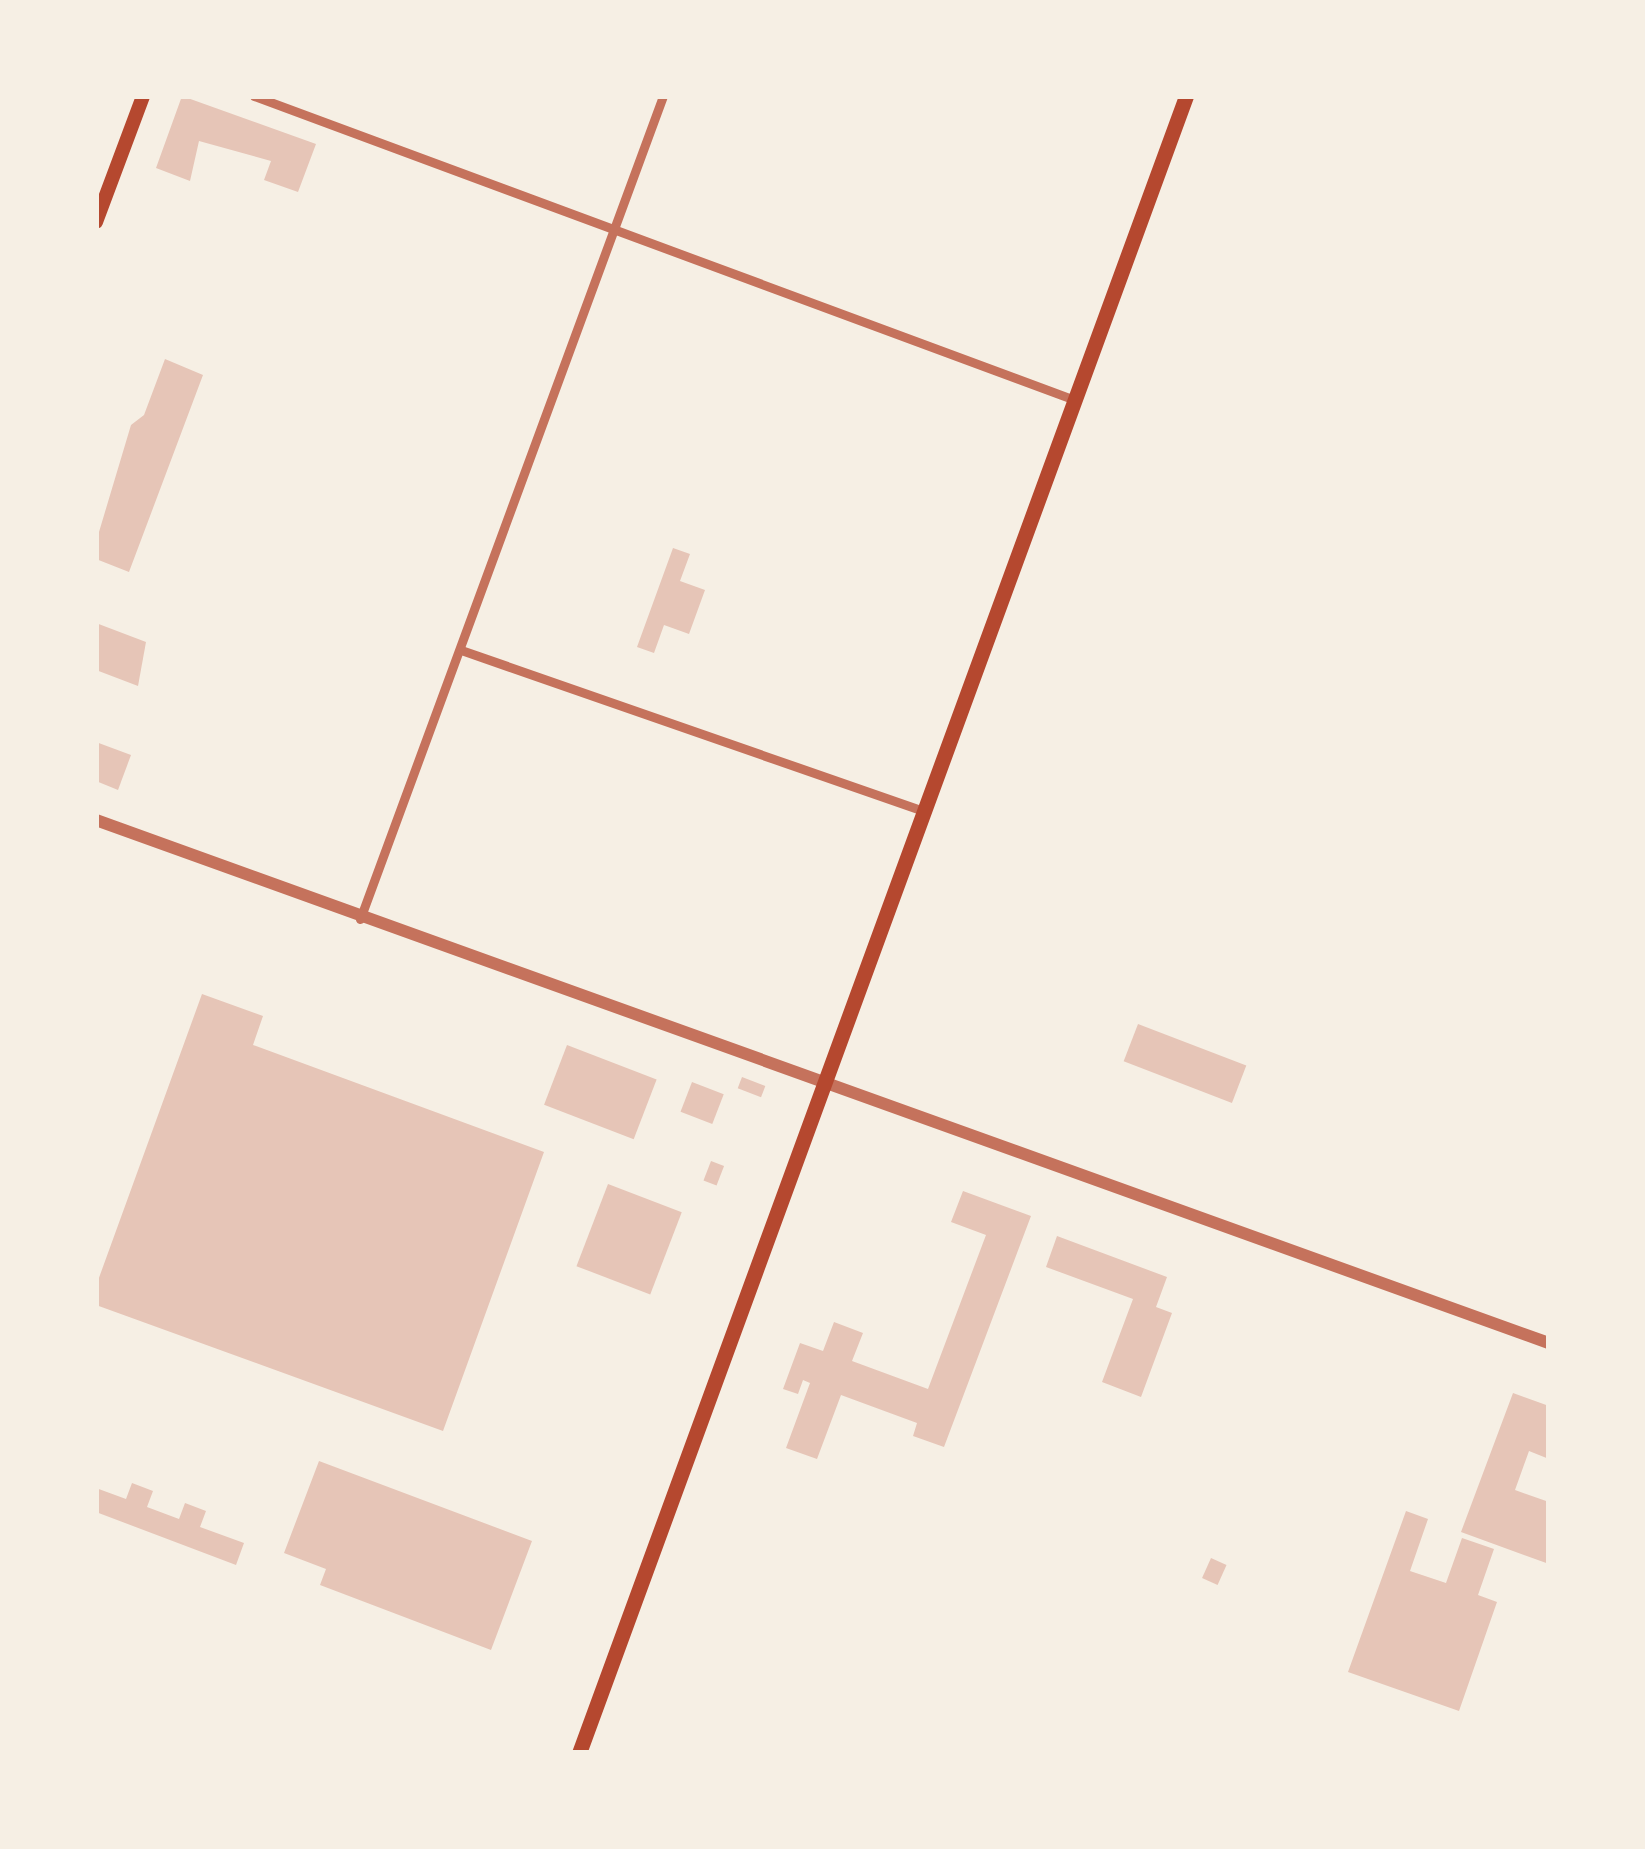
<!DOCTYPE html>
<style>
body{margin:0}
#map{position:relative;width:1645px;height:1849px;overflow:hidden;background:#f6efe4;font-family:"PT Sans",sans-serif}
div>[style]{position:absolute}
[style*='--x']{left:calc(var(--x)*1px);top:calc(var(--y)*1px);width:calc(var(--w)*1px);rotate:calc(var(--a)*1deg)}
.building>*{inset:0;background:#e6c5b7;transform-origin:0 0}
.minor>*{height:9px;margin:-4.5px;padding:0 4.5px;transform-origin:4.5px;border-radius:4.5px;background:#c5725c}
.tertiary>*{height:12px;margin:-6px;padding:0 6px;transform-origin:6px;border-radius:6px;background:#c5725c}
.secondary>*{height:14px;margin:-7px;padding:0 7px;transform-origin:7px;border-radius:7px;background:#b5482f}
.primary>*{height:15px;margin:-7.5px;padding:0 7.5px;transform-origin:7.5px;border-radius:7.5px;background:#b5482f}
span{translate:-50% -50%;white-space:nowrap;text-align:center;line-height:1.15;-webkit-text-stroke:12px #f6efe4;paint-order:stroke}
.frame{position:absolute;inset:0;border:99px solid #f6efe4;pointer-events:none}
</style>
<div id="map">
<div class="building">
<i style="clip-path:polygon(182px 96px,316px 144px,298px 192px,264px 180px,271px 161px,199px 141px,190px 181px,156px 168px)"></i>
<i style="clip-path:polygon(165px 359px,203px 375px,129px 572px,96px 559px,96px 542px,131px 425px,144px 415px)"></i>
<i style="clip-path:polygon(673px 548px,690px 554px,680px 581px,705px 590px,689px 634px,664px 625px,654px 653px,637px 647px)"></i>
<i style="clip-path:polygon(96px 623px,146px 642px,138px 686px,96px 670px)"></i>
<i style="clip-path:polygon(96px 742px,131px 755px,118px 790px,96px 781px)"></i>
<i style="clip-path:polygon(202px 994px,263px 1016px,253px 1045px,544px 1152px,443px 1431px,96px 1305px,96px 1286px)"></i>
<i style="left:1138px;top:1024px;width:116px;height:40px;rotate:21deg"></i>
<i style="left:567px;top:1045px;width:96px;height:64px;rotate:21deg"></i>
<i style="left:742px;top:1077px;width:25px;height:12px;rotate:21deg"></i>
<i style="left:692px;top:1082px;width:34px;height:32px;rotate:21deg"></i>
<i style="left:711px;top:1161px;width:14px;height:21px;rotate:21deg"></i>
<i style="left:608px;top:1184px;width:79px;height:88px;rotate:21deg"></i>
<i style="clip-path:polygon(963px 1191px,1031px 1216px,944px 1447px,913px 1436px,917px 1423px,841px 1395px,817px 1459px,786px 1448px,810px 1383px,803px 1380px,798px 1394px,783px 1389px,800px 1343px,823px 1351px,834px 1322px,863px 1333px,852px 1361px,928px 1389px,986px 1235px,951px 1222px)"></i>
<i style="clip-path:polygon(1057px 1236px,1167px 1277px,1156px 1307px,1172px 1313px,1141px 1397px,1102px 1382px,1133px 1299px,1046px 1267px)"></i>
<i style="clip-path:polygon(1513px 1393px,1549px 1406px,1549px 1459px,1529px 1451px,1515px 1490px,1549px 1502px,1549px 1564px,1461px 1532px)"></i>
<i style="clip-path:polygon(319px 1461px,532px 1541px,491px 1650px,320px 1585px,326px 1569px,284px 1553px)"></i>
<i style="clip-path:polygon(132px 1483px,153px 1491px,147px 1507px,179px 1519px,185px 1503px,206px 1511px,200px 1527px,244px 1543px,236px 1565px,96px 1512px,96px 1488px,126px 1499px)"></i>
<i style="clip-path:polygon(1406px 1511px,1428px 1519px,1410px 1571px,1446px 1583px,1462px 1538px,1494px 1549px,1478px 1595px,1497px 1602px,1459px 1711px,1348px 1672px)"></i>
<i style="left:1211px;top:1558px;width:17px;height:22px;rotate:24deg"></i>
</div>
<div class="minor">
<i style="--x:254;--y:96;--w:875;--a:20.32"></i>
<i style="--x:461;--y:650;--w:489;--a:19.2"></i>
<i style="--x:360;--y:919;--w:877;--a:-69.79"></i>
</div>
<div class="tertiary">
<i style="--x:96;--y:820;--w:1544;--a:19.8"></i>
</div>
<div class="secondary">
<i style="--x:96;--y:222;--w:134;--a:-69.5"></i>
</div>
<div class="primary">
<i style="--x:579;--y:1753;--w:1765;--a:-69.88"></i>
</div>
<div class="frame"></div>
</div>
